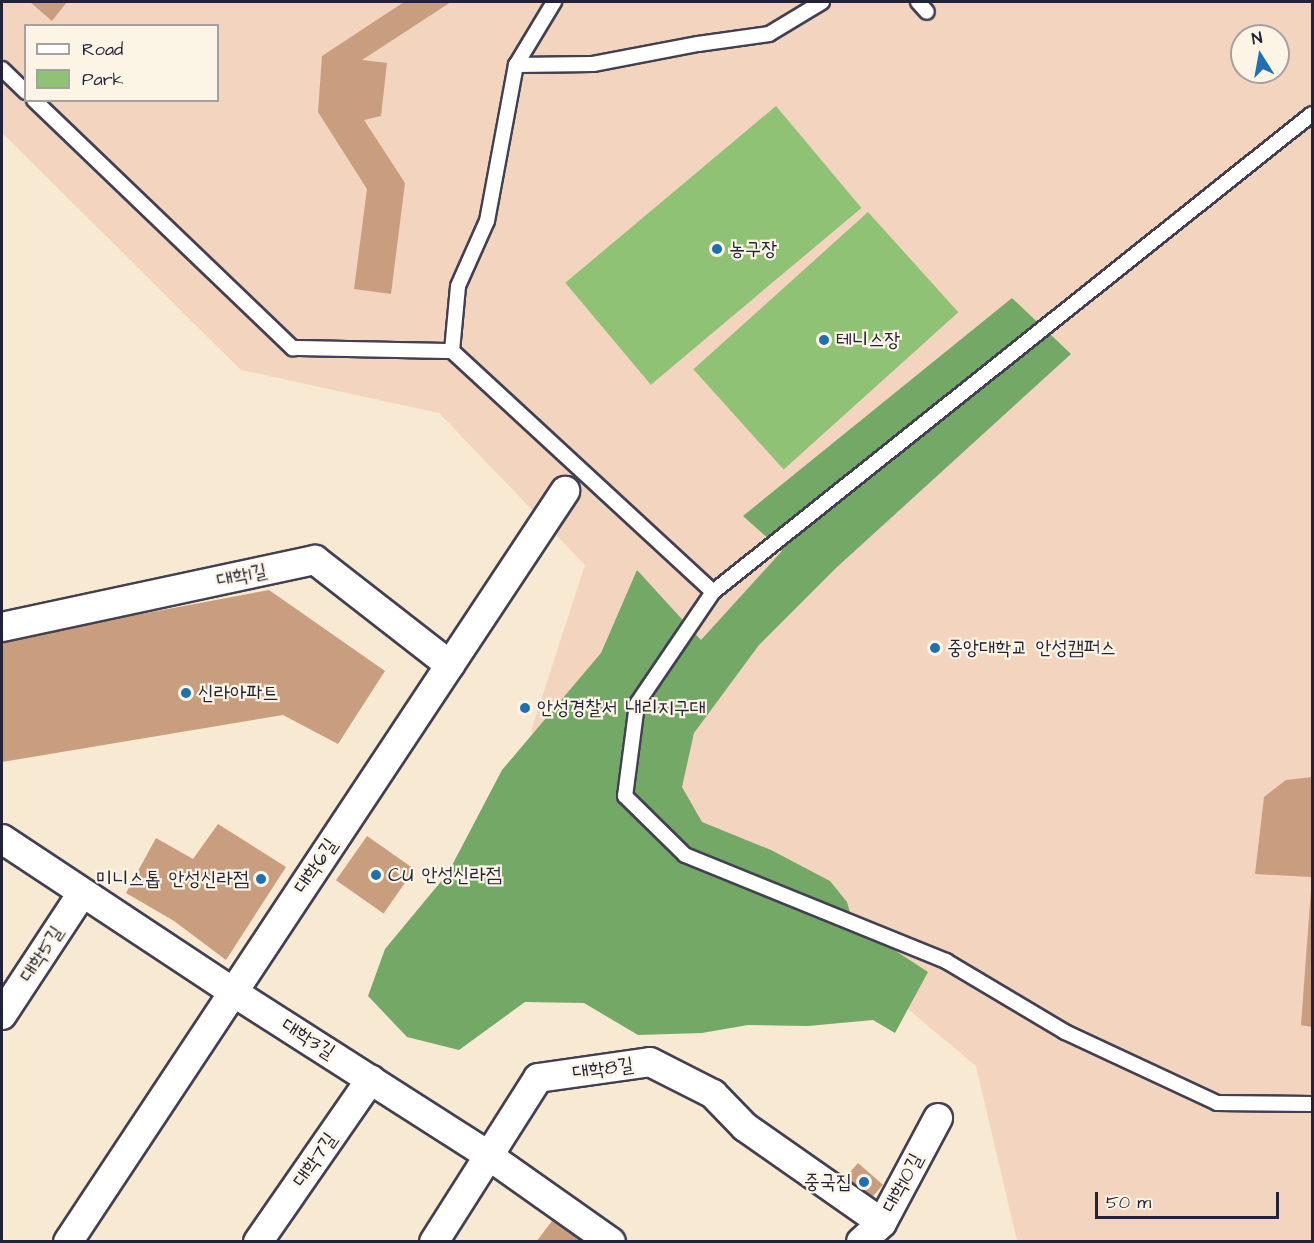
<!DOCTYPE html>
<meta charset="utf-8">
<style>
body{margin:0}
#map{position:relative;width:1314px;height:1243px;overflow:hidden;background:#f8e9d3;font-family:"Architects Daughter","Poor Story",sans-serif}
div>[style]{position:absolute}
[style*='--x']{left:calc(var(--x)*1px);top:calc(var(--y)*1px);width:calc(var(--w)*1px);rotate:calc(var(--a)*1deg)}
.built>*{inset:0;background:#f3d4be}
.green>*{inset:0;background:#8fc274;transform-origin:0 0}
.forest>*{inset:0;background:#73a866}
.building>*{inset:0;background:#c99e7e;transform-origin:0 0}
.roads{filter:drop-shadow(2px 0 #424052) drop-shadow(-2px 0 #424052) drop-shadow(0 2px #424052) drop-shadow(0 -2px #424052)}
.service>*{height:14px;margin:-7px;padding:0 7px;transform-origin:7px;border-radius:7px;background:#fff}
.minor>*{height:28px;margin:-14px;padding:0 14px;transform-origin:14px;border-radius:14px;background:#fff}
.dots>*{width:16px;height:16px;translate:-50% -50%;box-sizing:border-box;border:3px solid #fcf5e5;border-radius:50%}
span{translate:-50% -50%;white-space:nowrap;text-align:center;line-height:1.15;-webkit-text-stroke:4.5px #fcf5e5;paint-order:stroke}
.poi-label{font-size:20px;color:#22223b}
.left{translate:0 -50%;text-align:left}
.right{translate:-100% -50%;text-align:right}
.street-label{font-size:20px;color:#22223b}
.frame{position:absolute;inset:0;border:3px solid #22223b;pointer-events:none}
.legend{position:absolute;left:24px;top:24px;width:195px;height:78px;box-sizing:border-box;background:#fcf5e5;border:2px solid #a5a1a1;margin:0;padding:8px 10px;list-style:none;font-size:18px;color:#22223b}
.legend li{display:flex;align-items:center;gap:12px;height:30px}
.legend b{width:30px;border:2px solid #a5a1a1}
.north{position:absolute;left:1230px;top:24px;width:60px;height:60px;box-sizing:border-box;background:#fcf5e5;border:2px solid #a5a1a1;border-radius:50%;rotate:349deg;font-size:16px;font-weight:700;line-height:24px;text-align:center;color:#22223b}
.north::after{content:'';display:block;margin:auto;width:21px;height:27px;background:#1f6fb2;clip-path:polygon(50% 0,100% 100%,50% 72%,0 100%)}
.scale{position:absolute;left:1095px;top:1192px;width:184px;height:27px;box-sizing:border-box;border:3px solid #22223b;border-top:0;padding-left:8px;font-size:18px;line-height:21px;white-space:nowrap;color:#22223b;-webkit-text-stroke:4px #fcf5e5;paint-order:stroke}
</style>
<div id="map">
<div class="built">
<i style="clip-path:polygon(evenodd,2px 2px,1312px 2px,1312px 1241px,1017px 1241px,976px 1066px,842px 954px,591px 840px,531px 731px,585px 565px,439px 413px,241px 370px,2px 133px,2px 2px,26px 26px,218px 26px,218px 100px,26px 100px,26px 26px,2px 2px,1242px 36px,1278px 36px,1278px 72px,1242px 72px,1242px 36px)"></i>
</div>
<div class="green">
<i style="left:776px;top:106px;width:133px;height:275px;rotate:50deg"></i>
<i style="left:868px;top:212px;width:135px;height:235px;rotate:48deg"></i>
</div>
<div class="forest">
<i style="clip-path:polygon(1012px 298px,1071px 354px,836px 568px,759px 645px,694px 733px,682px 787px,702px 822px,771px 850px,830px 881px,847px 902px,853px 923px,928px 972px,895px 1033px,873px 1020px,808px 1026px,748px 1025px,702px 1033px,638px 1035px,584px 1003px,525px 1002px,459px 1050px,407px 1037px,368px 996px,385px 949px,448px 873px,502px 770px,601px 653px,637px 570px,701px 640px,782px 551px,743px 516px)"></i>
</div>
<div class="building">
<i style="clip-path:polygon(30px 2px,67px 2px,52px 21px)"></i>
<i style="clip-path:polygon(404px 2px,451px 2px,362px 60px,387px 63px,381px 116px,364px 120px,405px 183px,391px 294px,354px 289px,367px 189px,318px 112px,322px 56px)"></i>
<i style="clip-path:polygon(269px 590px,385px 671px,338px 744px,283px 715px,2px 762px,2px 640px)"></i>
<i style="clip-path:polygon(1312px 777px,1312px 877px,1255px 874px,1264px 797px,1286px 780px)"></i>
<i style="clip-path:polygon(218px 824px,286px 867px,226px 960px,174px 921px,126px 893px,156px 838px,193px 859px)"></i>
<i style="left:367px;top:836px;width:58px;height:54px;rotate:35deg"></i>
<i style="clip-path:polygon(1311px 890px,1312px 890px,1312px 1027px,1301px 1025px)"></i>
<i style="left:858px;top:1163px;width:33px;height:21px;rotate:41deg"></i>
<i style="clip-path:polygon(552px 1221px,587px 1242px,536px 1242px)"></i>
</div>
<div class="roads">
<div class="service">
<i style="--x:918;--y:2;--w:13;--a:48"></i>
<i style="--x:516;--y:65;--w:77;--a:-0.7"></i>
<i style="--x:593;--y:64;--w:107;--a:-10.8"></i>
<i style="--x:698;--y:44;--w:72;--a:-8"></i>
<i style="--x:769;--y:34;--w:62;--a:-31.1"></i>
<i style="--x:2;--y:69;--w:33;--a:44"></i>
<i style="--x:34;--y:100;--w:359;--a:43.8"></i>
<i style="--x:293;--y:348;--w:159;--a:1.1"></i>
<i style="--x:452;--y:351;--w:355;--a:42.7"></i>
<i style="--x:713;--y:592;--w:766;--a:-38.59"></i>
<i style="--x:452;--y:351;--w:65;--a:-84.7"></i>
<i style="--x:458;--y:286;--w:71;--a:-66"></i>
<i style="--x:487;--y:221;--w:159;--a:-79.5"></i>
<i style="--x:516;--y:65;--w:74;--a:-58.9"></i>
<i style="--x:713;--y:592;--w:135;--a:124.2"></i>
<i style="--x:637;--y:704;--w:93;--a:97.4"></i>
<i style="--x:625;--y:796;--w:84;--a:44.5"></i>
<i style="--x:685;--y:855;--w:282;--a:22.1"></i>
<i style="--x:946;--y:961;--w:139;--a:30.8"></i>
<i style="--x:1065;--y:1032;--w:168;--a:25"></i>
<i style="--x:1217;--y:1103;--w:95;--a:0.6"></i>
</div>
<div class="minor">
<i style="--x:2;--y:627;--w:320;--a:-12.1"></i>
<i style="--x:315;--y:560;--w:171;--a:37.9"></i>
<i style="--x:2;--y:839;--w:277;--a:33.5"></i>
<i style="--x:233;--y:992;--w:304;--a:32.6"></i>
<i style="--x:489;--y:1156;--w:149;--a:35.2"></i>
<i style="--x:2;--y:1015;--w:146;--a:-56.7"></i>
<i style="--x:68;--y:1242;--w:901;--a:-56.5"></i>
<i style="--x:258;--y:1242;--w:198;--a:-55.3"></i>
<i style="--x:434;--y:1242;--w:194;--a:-57.6"></i>
<i style="--x:538;--y:1078;--w:113;--a:-8.1"></i>
<i style="--x:650;--y:1062;--w:71;--a:26.9"></i>
<i style="--x:713;--y:1094;--w:46;--a:45.9"></i>
<i style="--x:745;--y:1127;--w:167;--a:35"></i>
<i style="--x:861;--y:1242;--w:28;--a:-42"></i>
<i style="--x:882;--y:1223;--w:119;--a:-61.9"></i>
</div>
</div>
<div class="dots">
<i style="left:717px;top:249px;background:#1f6fb2"></i>
<i style="left:824px;top:340px;background:#1f6fb2"></i>
<i style="left:935px;top:648px;background:#1f6fb2"></i>
<i style="left:186px;top:693px;background:#1f6fb2"></i>
<i style="left:525px;top:708px;background:#1f6fb2"></i>
<i style="left:376px;top:875px;background:#1f6fb2"></i>
<i style="left:261px;top:879px;background:#1f6fb2"></i>
<i style="left:864px;top:1182px;background:#1f6fb2"></i>
</div>
<div class="poi-label">
<span class="left" style="left:729px;top:249px">농구장</span>
<span class="left" style="left:836px;top:340px">테니스장</span>
<span class="left" style="left:947px;top:648px">중앙대학교 안성캠퍼스</span>
<span class="left" style="left:198px;top:693px">신라아파트</span>
<span class="left" style="left:537px;top:708px">안성경찰서 내리지구대</span>
<span class="left" style="left:388px;top:875px">CU 안성신라점</span>
<span class="right" style="left:249px;top:879px">미니스톱 안성신라점</span>
<span class="right" style="left:852px;top:1182px">중국집</span>
</div>
<div class="street-label">
<span style="left:242px;top:576px;rotate:-12deg">대학1길</span>
<span style="left:316px;top:866px;rotate:-56deg">대학6길</span>
<span style="left:42px;top:954px;rotate:-57deg">대학5길</span>
<span style="left:308px;top:1039px;rotate:32deg">대학3길</span>
<span style="left:603px;top:1069px;rotate:-8deg">대학8길</span>
<span style="left:315px;top:1160px;rotate:-55deg">대학7길</span>
<span style="left:903px;top:1183px;rotate:-62deg">대학10길</span>
</div>
<div class="frame"></div>
<ul class="legend">
<li><b style="height:8px;background:#fff"></b>Road</li>
<li><b style="height:16px;background:#8fc274"></b>Park</li>
</ul>
<div class="north">N</div>
<div class="scale">50 m</div>
</div>
